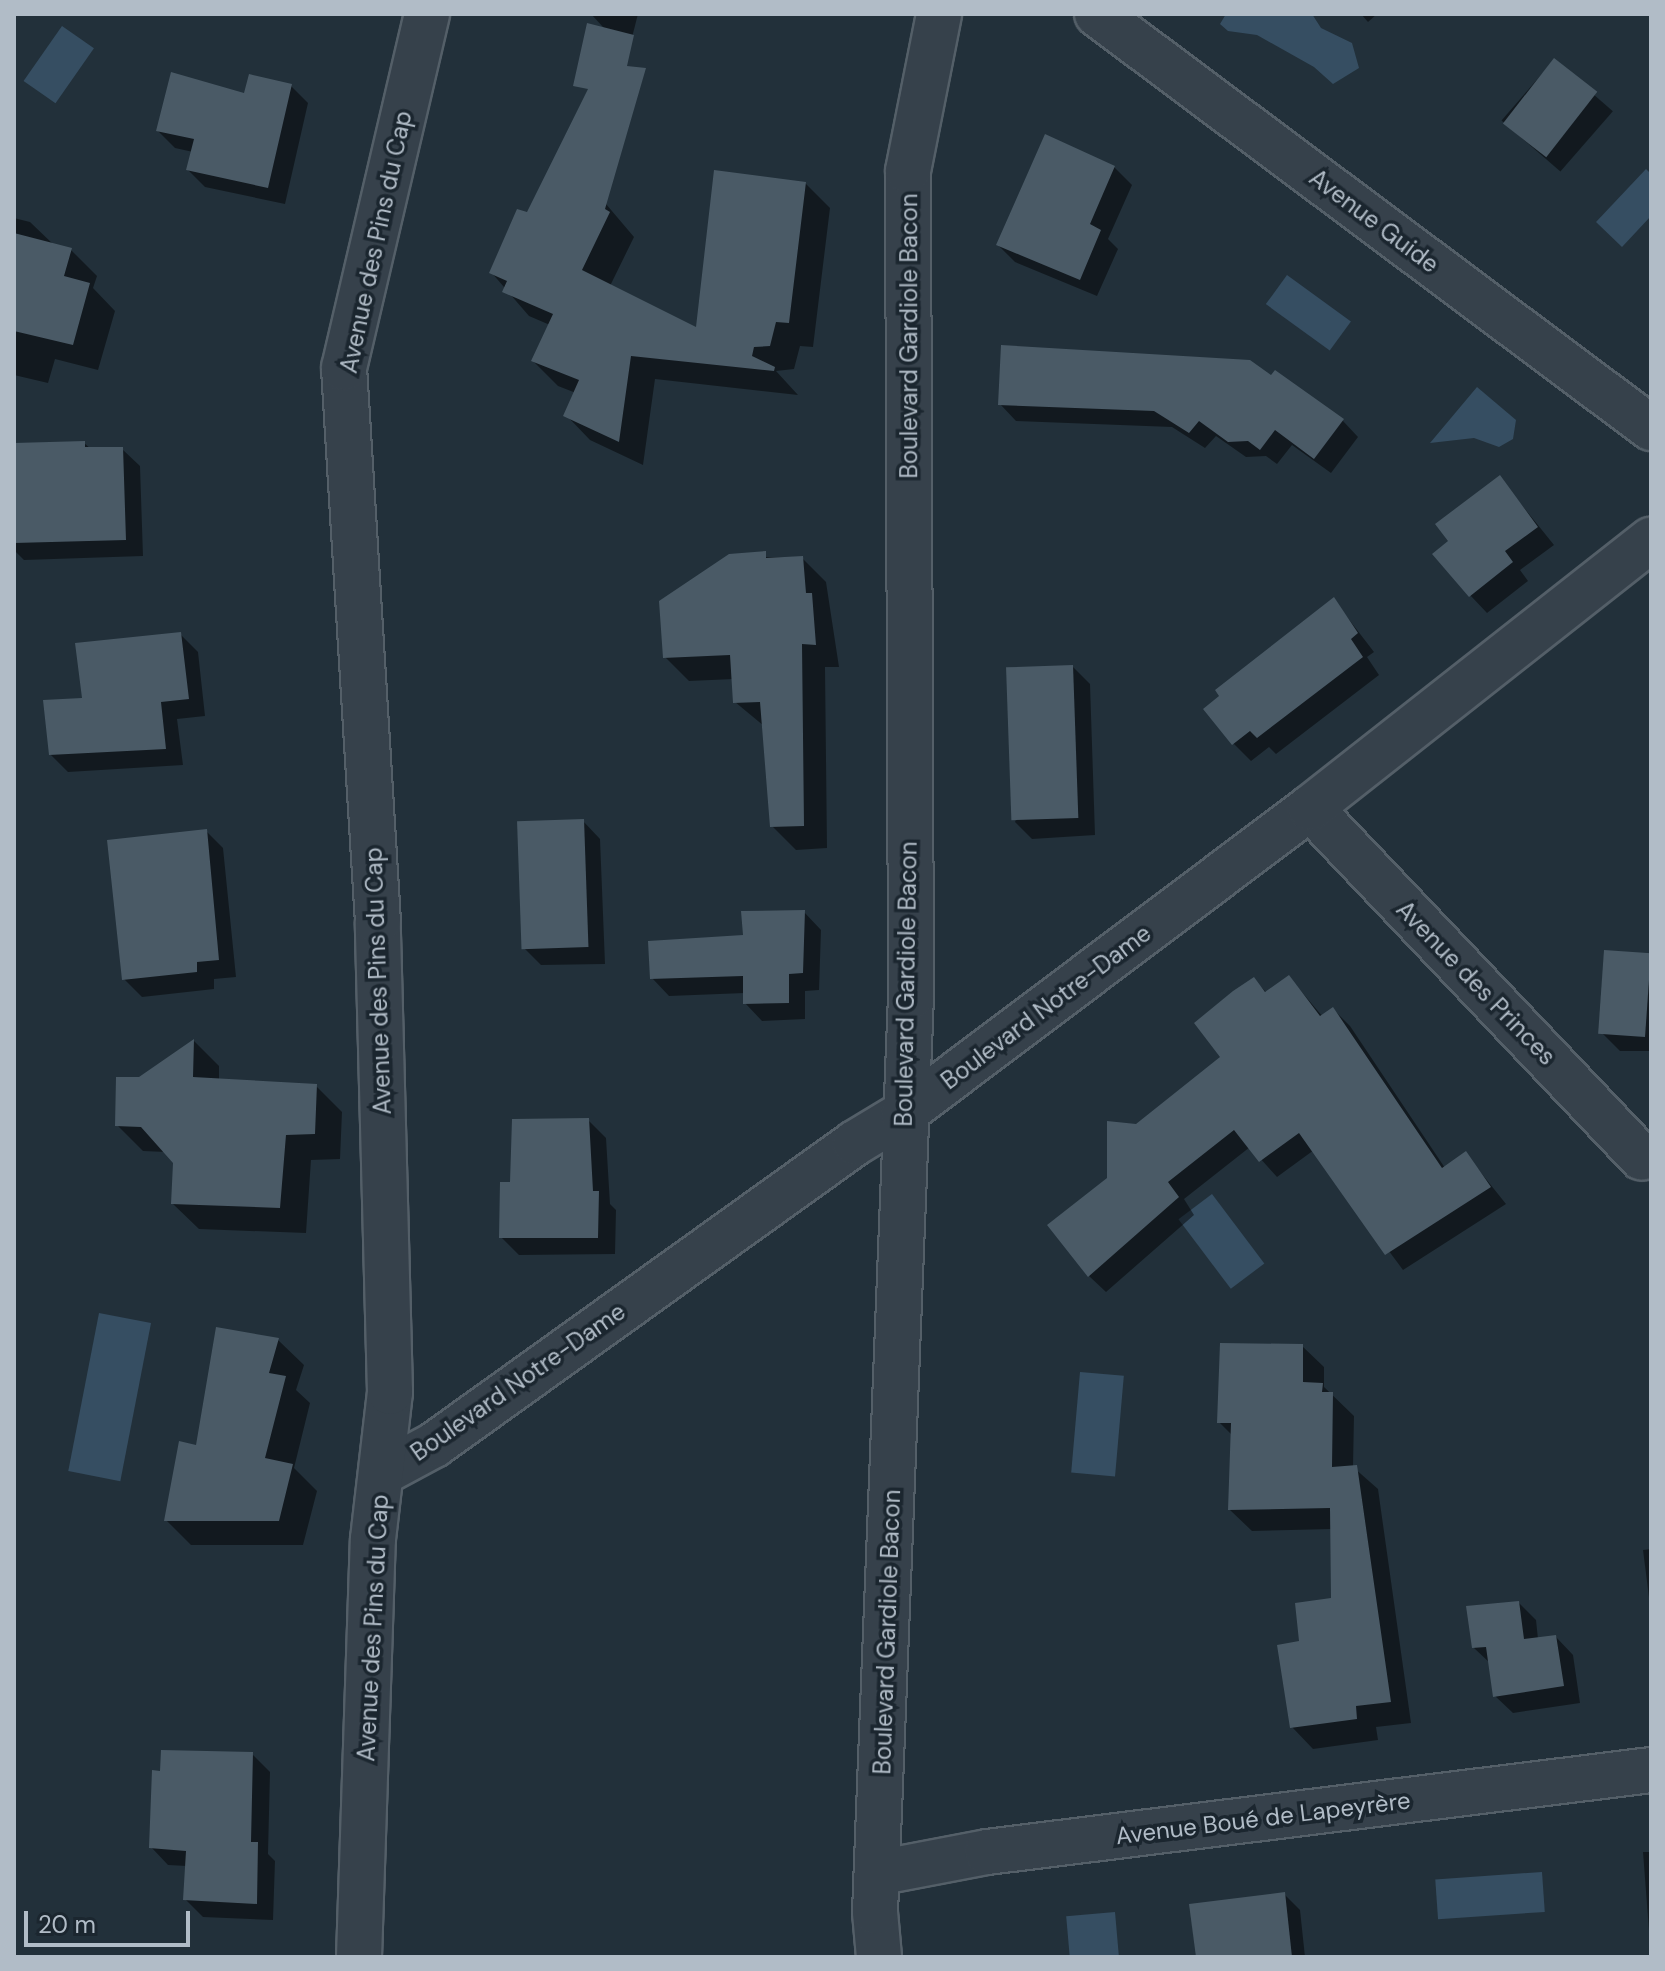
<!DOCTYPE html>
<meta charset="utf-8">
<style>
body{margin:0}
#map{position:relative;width:1665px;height:1971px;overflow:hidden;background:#22303a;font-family:"DM Sans",sans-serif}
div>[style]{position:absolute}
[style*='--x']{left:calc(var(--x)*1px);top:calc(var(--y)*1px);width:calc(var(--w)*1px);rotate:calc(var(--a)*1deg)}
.water>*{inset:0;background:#364e62;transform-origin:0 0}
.shadow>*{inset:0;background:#0007;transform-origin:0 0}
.building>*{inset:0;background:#4a5a66;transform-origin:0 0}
.roads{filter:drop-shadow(2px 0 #545f68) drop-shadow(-2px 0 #545f68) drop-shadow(0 2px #545f68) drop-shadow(0 -2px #545f68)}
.street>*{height:44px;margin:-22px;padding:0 22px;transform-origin:22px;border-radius:22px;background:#36414b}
span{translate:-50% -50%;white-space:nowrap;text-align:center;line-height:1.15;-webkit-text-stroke:7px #1b262f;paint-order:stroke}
.street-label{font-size:24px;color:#b1bcc7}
.frame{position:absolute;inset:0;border:16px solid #b1bcc7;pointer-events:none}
.scale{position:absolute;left:24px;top:1911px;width:166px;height:36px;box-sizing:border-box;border:4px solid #b1bcc7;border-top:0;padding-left:10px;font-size:24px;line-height:28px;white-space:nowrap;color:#b1bcc7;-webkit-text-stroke:6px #1b262f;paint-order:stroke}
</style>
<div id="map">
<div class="water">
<i style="clip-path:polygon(1226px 14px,1312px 14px,1321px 28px,1352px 43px,1359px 68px,1333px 84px,1314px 67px,1257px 35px,1228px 31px,1220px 24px)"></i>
<i style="left:62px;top:26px;width:39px;height:67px;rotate:35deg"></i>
<i style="clip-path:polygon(1646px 169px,1651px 174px,1651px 216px,1622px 247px,1596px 222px)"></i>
<i style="left:1287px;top:275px;width:79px;height:36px;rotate:36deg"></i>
<i style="clip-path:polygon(1477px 387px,1516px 420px,1513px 439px,1499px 447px,1474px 438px,1430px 443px)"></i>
<i style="left:1212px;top:1194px;width:87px;height:42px;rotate:53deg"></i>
<i style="left:99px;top:1313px;width:53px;height:161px;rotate:11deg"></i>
<i style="left:1080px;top:1372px;width:44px;height:101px;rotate:5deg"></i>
<i style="left:1542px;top:1872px;width:40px;height:107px;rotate:86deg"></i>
<i style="left:1115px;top:1912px;width:45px;height:49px;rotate:85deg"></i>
</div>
<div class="shadow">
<i style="clip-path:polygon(591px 14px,638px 14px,628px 53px,615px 40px)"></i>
<i style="clip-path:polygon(1361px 14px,1377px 14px,1368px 22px)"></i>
<i style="left:1554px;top:60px;width:78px;height:80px;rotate:41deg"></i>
<i style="clip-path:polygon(291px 86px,308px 103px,285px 204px,205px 187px,188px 170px,193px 152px,175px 148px,158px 131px,245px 96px)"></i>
<i style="clip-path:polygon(1114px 167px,1132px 185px,1108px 239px,1118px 249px,1097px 296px,1015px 262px,998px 245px)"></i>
<i style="clip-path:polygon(805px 183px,830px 208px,813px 347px,800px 346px,794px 369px,776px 371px,798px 395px,655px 379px,643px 465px,590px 440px,566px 415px,576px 393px,558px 386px,533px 361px,550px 325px,529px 316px,491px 272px,528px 214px,606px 204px,634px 237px,610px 286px,698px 330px)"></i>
<i style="clip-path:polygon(14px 218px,30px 222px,54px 245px,71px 250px,97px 276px,93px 288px,115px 311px,98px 370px,55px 359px,48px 383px,14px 375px)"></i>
<i style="clip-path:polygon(1272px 377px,1343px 421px,1358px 437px,1331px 473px,1292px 445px,1277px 464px,1266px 456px,1246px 457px,1216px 436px,1205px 448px,1172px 427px,1016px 421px,1000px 404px)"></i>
<i style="clip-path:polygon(84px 443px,91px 449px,122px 449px,140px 466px,143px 556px,24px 560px,14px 550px,14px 445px)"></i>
<i style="clip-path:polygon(1500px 478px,1554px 545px,1520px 570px,1528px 581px,1487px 613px,1470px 595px,1450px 541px)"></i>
<i style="clip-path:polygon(729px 556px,802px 558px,826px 582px,839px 667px,825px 667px,827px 848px,796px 850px,772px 826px,764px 726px,735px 702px,734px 679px,689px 681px,665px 657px)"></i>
<i style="clip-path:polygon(1334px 600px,1374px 652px,1367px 657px,1379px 675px,1276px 754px,1269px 747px,1251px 761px,1233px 743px)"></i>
<i style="clip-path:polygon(180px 634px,198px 652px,205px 716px,177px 719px,183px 765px,68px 772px,50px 754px,84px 699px)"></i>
<i style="clip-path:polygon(1073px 667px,1090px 684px,1095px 835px,1032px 839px,1015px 822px)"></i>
<i style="clip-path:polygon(583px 821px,600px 839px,605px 964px,541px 965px,523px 947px)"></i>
<i style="clip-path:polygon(206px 831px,223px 848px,236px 977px,214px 979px,214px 989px,142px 997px,124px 979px)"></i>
<i style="clip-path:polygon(804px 912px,821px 930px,819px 990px,805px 991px,805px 1019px,762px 1021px,745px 1003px,745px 993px,669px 996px,652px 978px)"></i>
<i style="clip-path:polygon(1651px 955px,1651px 1051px,1620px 1051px,1603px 1034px)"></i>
<i style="clip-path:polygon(1289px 977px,1323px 1017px,1333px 1009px,1350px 1026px,1445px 1168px,1466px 1154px,1506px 1204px,1403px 1270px,1314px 1150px,1277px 1177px,1250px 1147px,1184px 1199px,1194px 1215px,1106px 1292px,1089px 1276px,1109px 1179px,1137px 1127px,1223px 1057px,1254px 980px,1267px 993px)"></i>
<i style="clip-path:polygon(194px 1041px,219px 1066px,219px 1081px,316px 1086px,342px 1112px,340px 1159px,311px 1160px,306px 1233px,199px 1229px,173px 1204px,175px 1162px,166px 1152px,143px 1151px,117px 1125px,140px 1079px)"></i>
<i style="clip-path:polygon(588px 1120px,606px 1138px,610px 1204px,616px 1210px,615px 1254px,519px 1255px,501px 1237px,512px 1184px)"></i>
<i style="clip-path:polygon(278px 1340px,304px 1365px,296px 1390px,310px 1403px,294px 1468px,317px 1491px,303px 1545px,191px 1545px,166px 1520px)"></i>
<i style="clip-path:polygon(1302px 1346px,1324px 1367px,1324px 1387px,1354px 1416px,1353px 1467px,1378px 1489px,1411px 1723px,1376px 1727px,1378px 1740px,1313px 1749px,1292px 1727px,1302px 1643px,1333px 1599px,1332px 1529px,1252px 1531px,1230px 1510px,1233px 1436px,1219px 1422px)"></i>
<i style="clip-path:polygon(1651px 1549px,1651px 1613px,1643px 1550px)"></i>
<i style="clip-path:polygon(1519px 1603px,1536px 1620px,1538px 1639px,1556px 1637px,1573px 1655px,1580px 1703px,1513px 1713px,1495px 1696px,1491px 1664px,1474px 1648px)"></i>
<i style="clip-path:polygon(252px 1754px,270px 1772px,268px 1854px,275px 1861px,273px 1920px,203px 1917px,185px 1899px,187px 1866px,168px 1865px,151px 1847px)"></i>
<i style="clip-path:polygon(1643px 1852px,1651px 1852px,1651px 1957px)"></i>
<i style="clip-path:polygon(1284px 1894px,1300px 1910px,1305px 1957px,1198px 1957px)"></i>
</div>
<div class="building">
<i style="clip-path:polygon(587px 23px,634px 35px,627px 66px,646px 68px,605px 209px,610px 212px,582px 270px,696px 327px,714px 170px,806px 182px,789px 323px,776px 322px,770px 346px,754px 347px,752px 356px,775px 367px,774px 371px,631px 356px,619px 442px,563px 416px,579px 380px,531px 361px,553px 314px,502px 292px,507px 281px,489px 273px,517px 209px,527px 212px,588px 89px,573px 86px)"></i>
<i style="left:1554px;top:58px;width:55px;height:83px;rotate:38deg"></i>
<i style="clip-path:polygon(171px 72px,244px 93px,249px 74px,292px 84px,268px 188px,186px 170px,194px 139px,156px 131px)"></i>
<i style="clip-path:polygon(1045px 134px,1115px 166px,1090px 224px,1101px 230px,1080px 280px,996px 245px)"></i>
<i style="clip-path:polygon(14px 233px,72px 248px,64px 276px,90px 283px,73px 345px,14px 331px)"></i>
<i style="clip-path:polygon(1001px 345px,1250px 360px,1271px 375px,1275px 370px,1344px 419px,1314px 459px,1275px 430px,1260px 450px,1248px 441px,1228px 442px,1199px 421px,1189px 433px,1154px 411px,998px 405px)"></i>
<i style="clip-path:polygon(85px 441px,85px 447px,123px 447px,126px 540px,14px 543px,14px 443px)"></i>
<i style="clip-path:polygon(1500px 475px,1538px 527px,1505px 551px,1513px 562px,1469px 597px,1432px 554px,1448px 541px,1435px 524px)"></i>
<i style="clip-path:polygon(766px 551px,766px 558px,803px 556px,806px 593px,812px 593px,816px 645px,802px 644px,804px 826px,770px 827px,760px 702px,733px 703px,730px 655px,663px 658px,659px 601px,729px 554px)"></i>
<i style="clip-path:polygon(1334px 597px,1358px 633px,1351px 639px,1363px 657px,1257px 738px,1250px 731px,1232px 745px,1203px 709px,1219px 696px,1215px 690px)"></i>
<i style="clip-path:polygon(181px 632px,189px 699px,161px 702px,166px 749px,49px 755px,43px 700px,82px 698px,75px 643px)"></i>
<i style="left:1073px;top:665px;width:153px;height:67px;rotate:88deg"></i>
<i style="left:584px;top:819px;width:128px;height:67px;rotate:88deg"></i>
<i style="clip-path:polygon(207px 829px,219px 960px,197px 962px,197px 972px,122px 980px,107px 840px)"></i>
<i style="clip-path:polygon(805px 910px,803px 973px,789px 974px,789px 1003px,743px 1004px,743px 976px,650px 979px,648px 941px,743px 935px,741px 911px)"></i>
<i style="left:1604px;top:950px;width:47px;height:84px;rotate:4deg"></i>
<i style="clip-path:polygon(1289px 975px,1320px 1016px,1333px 1007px,1442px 1168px,1466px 1151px,1491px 1187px,1385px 1255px,1299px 1133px,1259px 1162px,1234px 1130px,1168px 1182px,1179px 1197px,1088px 1277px,1047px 1225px,1107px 1178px,1107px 1121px,1136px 1124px,1220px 1057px,1194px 1023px,1233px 991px,1254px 977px,1265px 992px)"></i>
<i style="clip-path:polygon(194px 1039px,193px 1077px,317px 1084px,315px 1134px,286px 1135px,280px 1208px,171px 1204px,173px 1163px,141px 1127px,115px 1126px,116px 1077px,139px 1077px)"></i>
<i style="clip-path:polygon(589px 1118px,593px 1191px,599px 1191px,598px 1238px,499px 1238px,500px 1182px,510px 1182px,512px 1119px)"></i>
<i style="clip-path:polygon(216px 1327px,279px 1338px,269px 1373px,286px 1376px,265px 1458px,293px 1464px,279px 1521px,164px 1521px,179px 1441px,196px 1445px)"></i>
<i style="clip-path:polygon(1220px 1343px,1303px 1344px,1303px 1382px,1323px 1383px,1322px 1392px,1333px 1392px,1332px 1467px,1357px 1465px,1391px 1702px,1356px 1706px,1357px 1719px,1290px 1728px,1277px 1645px,1299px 1641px,1295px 1603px,1331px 1598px,1330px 1508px,1228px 1510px,1231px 1423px,1217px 1423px)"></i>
<i style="clip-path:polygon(1519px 1601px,1524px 1639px,1556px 1635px,1564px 1686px,1493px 1697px,1486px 1647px,1472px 1648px,1466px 1606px)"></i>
<i style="clip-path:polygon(161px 1750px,253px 1752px,251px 1842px,258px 1842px,257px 1904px,183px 1900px,186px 1851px,149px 1848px,152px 1770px,160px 1771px)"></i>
<i style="clip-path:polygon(1285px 1892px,1292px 1957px,1196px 1957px,1189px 1904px)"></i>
</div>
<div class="roads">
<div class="street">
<i style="--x:1097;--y:14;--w:692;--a:36.77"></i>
<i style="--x:1310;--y:808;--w:482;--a:46.5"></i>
<i style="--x:382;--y:1473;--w:59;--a:-28.3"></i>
<i style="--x:434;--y:1445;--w:518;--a:-35.65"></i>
<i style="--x:855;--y:1143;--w:56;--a:-31.1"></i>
<i style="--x:903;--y:1114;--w:509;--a:-36.94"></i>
<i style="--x:1310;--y:808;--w:434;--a:-38.2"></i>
<i style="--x:877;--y:1873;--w:112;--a:-10.8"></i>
<i style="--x:987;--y:1852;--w:669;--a:-7.04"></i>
<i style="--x:359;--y:1957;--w:418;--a:-88.1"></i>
<i style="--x:373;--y:1539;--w:148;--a:-83.4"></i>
<i style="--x:390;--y:1392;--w:470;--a:-91.5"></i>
<i style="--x:378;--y:922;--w:555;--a:-93.51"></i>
<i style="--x:344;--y:368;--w:364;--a:-76.8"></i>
<i style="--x:879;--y:1957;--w:45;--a:-95.1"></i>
<i style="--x:875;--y:1912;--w:916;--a:-87.75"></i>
<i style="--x:911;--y:997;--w:826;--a:-90.21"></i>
<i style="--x:908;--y:171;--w:160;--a:-78.8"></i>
</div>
</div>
<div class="street-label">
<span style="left:1374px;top:221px;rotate:37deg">Avenue Guide</span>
<span style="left:376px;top:242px;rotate:-78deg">Avenue des Pins du Cap</span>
<span style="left:909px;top:336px;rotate:-90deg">Boulevard Gardiole Bacon</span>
<span style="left:378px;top:981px;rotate:-92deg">Avenue des Pins du Cap</span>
<span style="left:1476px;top:983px;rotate:46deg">Avenue des Princes</span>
<span style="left:906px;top:984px;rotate:-89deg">Boulevard Gardiole Bacon</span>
<span style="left:1046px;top:1007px;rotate:-37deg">Boulevard Notre-Dame</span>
<span style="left:518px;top:1382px;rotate:-35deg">Boulevard Notre-Dame</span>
<span style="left:373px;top:1628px;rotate:-87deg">Avenue des Pins du Cap</span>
<span style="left:887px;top:1632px;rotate:-88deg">Boulevard Gardiole Bacon</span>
<span style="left:1263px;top:1818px;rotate:-7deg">Avenue Boué de Lapeyrère</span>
</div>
<div class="frame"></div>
<div class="scale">20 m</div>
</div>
